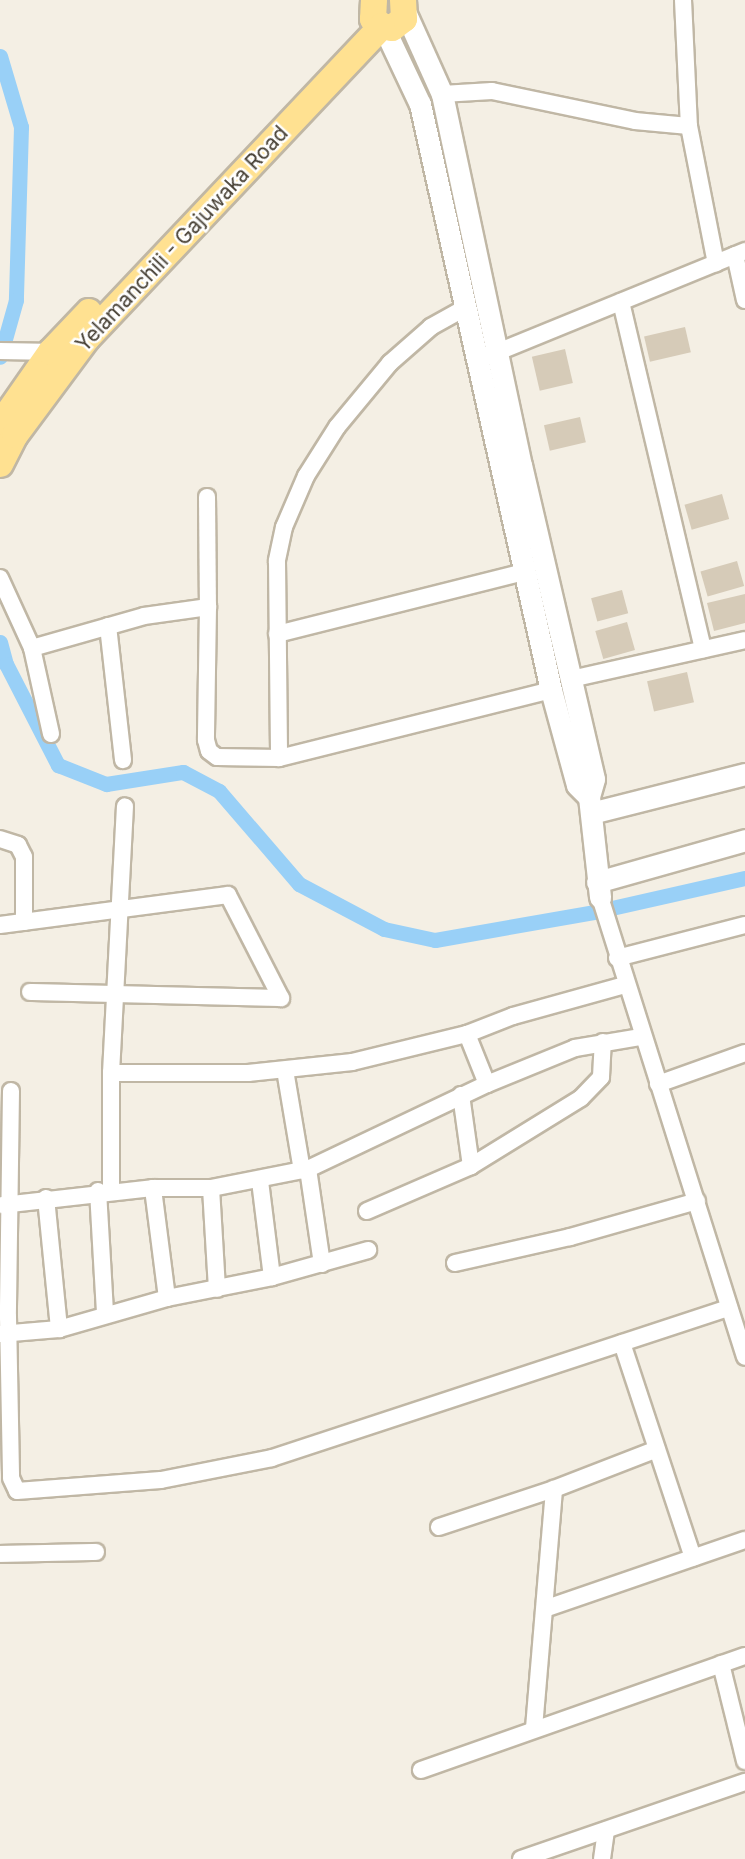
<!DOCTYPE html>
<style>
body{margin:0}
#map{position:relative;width:745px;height:1859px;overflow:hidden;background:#f4efe4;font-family:Inter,sans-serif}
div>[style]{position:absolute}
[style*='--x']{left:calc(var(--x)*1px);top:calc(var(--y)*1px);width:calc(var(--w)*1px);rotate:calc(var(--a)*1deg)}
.canal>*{height:15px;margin:-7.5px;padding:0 7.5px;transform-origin:7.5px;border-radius:7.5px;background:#99d0f7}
.building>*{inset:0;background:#d6cbb8;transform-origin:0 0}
.roads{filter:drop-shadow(2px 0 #c0b7a5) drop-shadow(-2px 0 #c0b7a5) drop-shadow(0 2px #c0b7a5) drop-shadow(0 -2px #c0b7a5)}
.minor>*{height:16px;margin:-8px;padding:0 8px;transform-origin:8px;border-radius:8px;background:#fff}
.tertiary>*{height:21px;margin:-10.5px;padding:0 10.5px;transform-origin:10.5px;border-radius:10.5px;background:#fff}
.primary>*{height:26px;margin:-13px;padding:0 13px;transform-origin:13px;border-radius:13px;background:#ffe191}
span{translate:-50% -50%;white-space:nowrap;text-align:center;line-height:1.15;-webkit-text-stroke:5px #fff;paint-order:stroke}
.street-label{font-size:21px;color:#463f33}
</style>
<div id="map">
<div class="canal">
<i style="--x:0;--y:56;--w:74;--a:73.5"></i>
<i style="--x:21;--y:127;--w:173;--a:91.7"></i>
<i style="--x:16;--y:300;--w:59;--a:105.7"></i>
<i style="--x:0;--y:642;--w:23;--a:75"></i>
<i style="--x:6;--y:664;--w:114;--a:62.8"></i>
<i style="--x:58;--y:765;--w:52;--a:21.6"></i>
<i style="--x:106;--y:784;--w:78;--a:-8.9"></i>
<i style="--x:183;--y:772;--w:41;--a:27.8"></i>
<i style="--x:219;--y:791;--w:123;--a:49.3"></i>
<i style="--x:299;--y:884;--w:96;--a:27.9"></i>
<i style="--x:384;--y:929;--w:52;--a:12.2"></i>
<i style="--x:435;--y:940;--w:161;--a:-10"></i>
<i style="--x:594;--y:912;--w:155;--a:-12.7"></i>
</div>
<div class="building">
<i style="left:685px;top:327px;width:26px;height:42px;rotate:77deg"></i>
<i style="left:565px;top:349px;width:35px;height:34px;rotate:77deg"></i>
<i style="left:580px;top:417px;width:26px;height:37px;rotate:77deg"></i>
<i style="left:722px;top:494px;width:26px;height:39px;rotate:74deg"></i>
<i style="left:737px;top:561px;width:26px;height:38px;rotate:74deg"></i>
<i style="left:622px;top:590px;width:24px;height:32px;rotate:75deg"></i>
<i style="clip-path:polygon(745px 594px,745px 623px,714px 631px,707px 603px)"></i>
<i style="left:627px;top:622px;width:29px;height:33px;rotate:74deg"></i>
<i style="left:687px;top:672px;width:31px;height:41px;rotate:77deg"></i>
</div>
<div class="roads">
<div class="minor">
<i style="--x:683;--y:0;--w:126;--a:87.3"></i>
<i style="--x:689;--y:126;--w:140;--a:78.9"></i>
<i style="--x:442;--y:94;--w:50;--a:-3.4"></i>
<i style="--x:492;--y:91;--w:146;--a:11.8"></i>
<i style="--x:635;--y:121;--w:54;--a:5.3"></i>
<i style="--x:735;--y:255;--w:46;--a:77.5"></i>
<i style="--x:621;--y:302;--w:357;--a:76.7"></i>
<i style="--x:463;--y:309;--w:37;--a:151"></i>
<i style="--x:431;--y:327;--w:55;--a:138.7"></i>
<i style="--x:390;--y:363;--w:83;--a:129.6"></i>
<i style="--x:337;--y:427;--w:58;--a:122.3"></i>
<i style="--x:306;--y:476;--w:56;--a:113.3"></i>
<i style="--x:284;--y:527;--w:35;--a:102"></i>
<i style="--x:277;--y:561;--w:197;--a:89.4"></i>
<i style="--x:279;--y:758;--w:280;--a:-14"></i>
<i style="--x:0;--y:351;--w:56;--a:1"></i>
<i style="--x:488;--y:356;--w:278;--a:-22.2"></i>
<i style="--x:207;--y:497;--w:110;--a:89.5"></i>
<i style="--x:0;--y:578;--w:77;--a:65.4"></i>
<i style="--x:32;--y:648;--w:116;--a:-15.9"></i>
<i style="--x:144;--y:616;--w:65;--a:-8"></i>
<i style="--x:208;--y:607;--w:133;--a:90.9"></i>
<i style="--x:206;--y:740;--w:11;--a:75"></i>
<i style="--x:209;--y:751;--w:10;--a:37"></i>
<i style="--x:217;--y:757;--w:62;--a:0.9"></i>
<i style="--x:108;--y:626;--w:135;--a:83.6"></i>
<i style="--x:277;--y:634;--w:255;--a:-14.1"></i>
<i style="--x:32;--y:648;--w:88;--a:77.5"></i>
<i style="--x:571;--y:679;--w:178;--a:-12.6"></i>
<i style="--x:0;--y:839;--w:19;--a:18"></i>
<i style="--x:18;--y:845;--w:13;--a:63"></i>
<i style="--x:24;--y:857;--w:65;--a:90"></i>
<i style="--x:600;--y:897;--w:482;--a:72.5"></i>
<i style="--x:0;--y:925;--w:230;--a:-7.5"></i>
<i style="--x:228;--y:895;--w:116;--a:62.8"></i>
<i style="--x:281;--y:998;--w:251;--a:-178.6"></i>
<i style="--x:617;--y:958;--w:132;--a:-14.5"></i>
<i style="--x:285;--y:1070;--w:102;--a:80.4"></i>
<i style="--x:111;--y:1073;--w:137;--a:0"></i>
<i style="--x:248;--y:1073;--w:105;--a:-6"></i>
<i style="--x:352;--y:1062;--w:118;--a:-13.7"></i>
<i style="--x:467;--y:1034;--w:49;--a:-21.4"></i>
<i style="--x:513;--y:1016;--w:116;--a:-15.5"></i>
<i style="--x:487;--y:1084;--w:95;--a:-22.2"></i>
<i style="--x:575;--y:1048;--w:67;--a:-9.5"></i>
<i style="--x:658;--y:1084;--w:92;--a:-19.6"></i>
<i style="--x:11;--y:1091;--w:226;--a:90.8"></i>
<i style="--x:8;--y:1317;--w:161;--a:88.9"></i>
<i style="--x:11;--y:1478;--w:14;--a:65"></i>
<i style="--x:17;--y:1491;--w:144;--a:-4.4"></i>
<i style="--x:161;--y:1480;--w:113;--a:-11.2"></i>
<i style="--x:272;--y:1458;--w:481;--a:-18.2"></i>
<i style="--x:461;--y:1095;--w:72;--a:82"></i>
<i style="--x:308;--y:1169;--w:96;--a:81.6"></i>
<i style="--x:260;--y:1181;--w:97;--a:82.9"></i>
<i style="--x:211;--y:1188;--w:101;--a:86.6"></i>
<i style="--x:111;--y:1190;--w:117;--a:-90"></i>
<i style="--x:111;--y:1073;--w:267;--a:-87"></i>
<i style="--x:98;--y:1191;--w:123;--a:86.7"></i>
<i style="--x:46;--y:1198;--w:132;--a:84.3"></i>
<i style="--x:2;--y:1205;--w:152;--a:-6.4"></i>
<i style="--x:367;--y:1211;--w:113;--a:-23.4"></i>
<i style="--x:471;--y:1166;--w:129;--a:-31.7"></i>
<i style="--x:581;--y:1098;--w:29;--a:-46"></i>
<i style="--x:601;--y:1077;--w:35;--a:-87"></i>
<i style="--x:455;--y:1263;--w:118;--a:-12.7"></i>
<i style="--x:570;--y:1237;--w:132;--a:-15.8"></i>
<i style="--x:167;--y:1298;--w:107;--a:-11.3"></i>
<i style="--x:272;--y:1277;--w:100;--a:-15.7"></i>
<i style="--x:0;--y:1334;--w:59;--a:-4.8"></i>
<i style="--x:59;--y:1329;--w:112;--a:-16"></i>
<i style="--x:167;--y:1298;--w:111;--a:-97.3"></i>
<i style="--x:153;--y:1188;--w:58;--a:0"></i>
<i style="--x:211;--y:1188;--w:99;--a:-11.1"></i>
<i style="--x:308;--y:1169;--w:198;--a:-25.4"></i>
<i style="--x:487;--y:1084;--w:54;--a:-111.8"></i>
<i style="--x:622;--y:1343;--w:226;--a:71.7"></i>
<i style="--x:439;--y:1527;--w:121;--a:-18.3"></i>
<i style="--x:554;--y:1489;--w:110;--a:-21.2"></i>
<i style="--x:0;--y:1554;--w:96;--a:-1.2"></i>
<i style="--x:547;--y:1608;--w:209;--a:-19"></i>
<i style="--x:721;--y:1664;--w:100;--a:76.1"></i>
<i style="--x:534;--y:1728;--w:240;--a:-85.2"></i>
<i style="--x:421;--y:1770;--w:343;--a:-19.4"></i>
<i style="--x:521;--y:1859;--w:237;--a:-19"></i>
<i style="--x:602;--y:1859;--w:29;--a:-82"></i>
</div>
<div class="tertiary">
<i style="--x:406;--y:14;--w:88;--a:65.8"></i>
<i style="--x:442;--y:94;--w:379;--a:78"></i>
<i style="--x:521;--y:465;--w:322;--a:76.9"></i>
<i style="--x:594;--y:779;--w:19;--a:106"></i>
<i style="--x:589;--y:797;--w:101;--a:83.7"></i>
<i style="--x:384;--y:28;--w:84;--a:64.7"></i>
<i style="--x:420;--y:104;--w:600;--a:77.4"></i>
<i style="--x:551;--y:690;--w:98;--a:74.7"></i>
<i style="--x:577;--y:785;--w:17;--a:45"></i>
<i style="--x:591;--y:813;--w:159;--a:-14.2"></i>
<i style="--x:597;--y:882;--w:154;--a:-15.8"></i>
</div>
<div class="primary">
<i style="--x:374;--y:0;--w:19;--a:93"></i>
<i style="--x:373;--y:19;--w:11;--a:38"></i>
<i style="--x:382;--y:26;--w:10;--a:11"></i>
<i style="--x:392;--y:28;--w:15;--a:-37"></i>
<i style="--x:404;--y:19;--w:19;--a:-93"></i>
<i style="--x:0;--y:425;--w:89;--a:-55.1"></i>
<i style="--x:51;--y:352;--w:55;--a:-46.5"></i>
<i style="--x:0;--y:464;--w:33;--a:-63"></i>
<i style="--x:15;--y:435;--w:121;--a:-53.4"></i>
<i style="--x:87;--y:338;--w:429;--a:-46.6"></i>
</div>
</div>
<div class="street-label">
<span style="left:182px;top:239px;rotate:-47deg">Yelamanchili - Gajuwaka Road</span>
</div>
</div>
